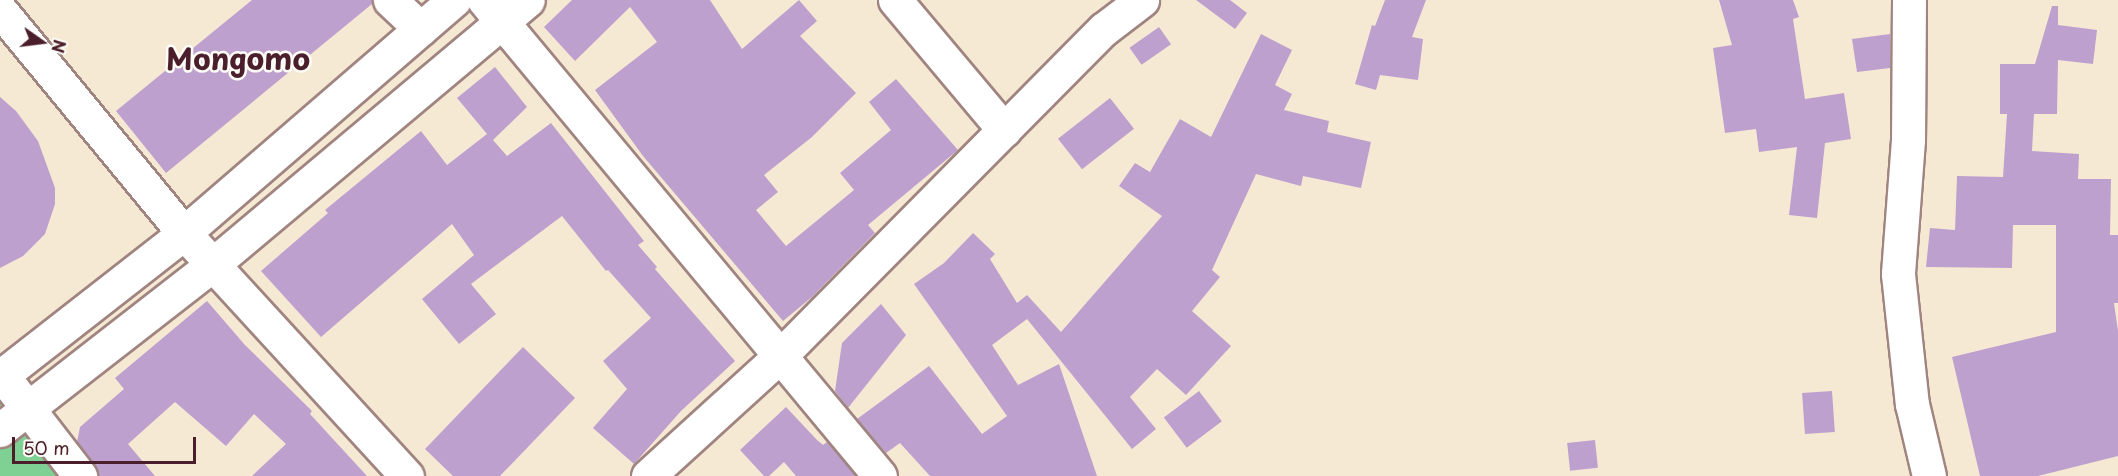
<!DOCTYPE html>
<style>
body{margin:0}
#map{position:relative;width:2118px;height:476px;overflow:hidden;background:#f6e9d4;font-family:"Playpen Sans",sans-serif}
div>[style]{position:absolute}
[style*='--x']{left:calc(var(--x)*1px);top:calc(var(--y)*1px);width:calc(var(--w)*1px);rotate:calc(var(--a)*1deg)}
.green>*{inset:0;background:#7ed193}
.building>*{inset:0;background:#bea0ce;transform-origin:0 0}
.roads{filter:drop-shadow(2px 0 #a08480) drop-shadow(-2px 0 #a08480) drop-shadow(0 2px #a08480) drop-shadow(0 -2px #a08480)}
.minor>*{height:33px;margin:-16.5px;padding:0 16.5px;transform-origin:16.5px;border-radius:16.5px;background:#fff}
.major>*{height:33px;margin:-16.5px;padding:0 16.5px;transform-origin:16.5px;border-radius:16.5px;background:#fff}
span{translate:-50% -50%;white-space:nowrap;text-align:center;line-height:1.15;-webkit-text-stroke:5px #fdfcf7;paint-order:stroke}
.town-label{font-size:30px;color:#4a1f2b;font-weight:700}
.north{position:absolute;left:12px;top:12px;width:60px;height:60px;-webkit-text-stroke:4px #fdfcf7;paint-order:stroke;rotate:104deg;font-size:16px;font-weight:700;line-height:24px;text-align:center;color:#4a1f2b}
.north::after{content:'';display:block;margin:auto;width:21px;height:27px;background:#4a1f2b;clip-path:polygon(50% 0,100% 100%,50% 72%,0 100%)}
.scale{position:absolute;left:12px;top:437px;width:184px;height:27px;box-sizing:border-box;border:3px solid #4a1f2b;border-top:0;padding-left:8px;font-size:18px;line-height:21px;white-space:nowrap;color:#4a1f2b;-webkit-text-stroke:4px #fdfcf7;paint-order:stroke}
</style>
<div id="map">
<div class="green">
<i style="clip-path:polygon(0 384px,74px 476px,0 476px)"></i>
</div>
<div class="building">
<i style="clip-path:polygon(252px 0,372px 0,372px 4px,166px 173px,116px 111px)"></i>
<i style="clip-path:polygon(572px 0,710px 0,742px 49px,799px 0,817px 21px,800px 36px,856px 93px,812px 137px,764px 175px,778px 192px,756px 210px,786px 246px,854px 190px,840px 173px,891px 130px,869px 102px,896px 79px,958px 150px,868px 225px,875px 233px,812px 297px,783px 321px,643px 156px,595px 90px,657px 42px,630px 7px,575px 61px,544px 27px)"></i>
<i style="clip-path:polygon(1196px 0,1230px 0,1247px 13px,1235px 29px)"></i>
<i style="clip-path:polygon(1385px 0,1426px 0,1412px 37px,1423px 39px,1418px 80px,1380px 75px,1376px 90px,1355px 84px,1372px 25px,1375px 26px)"></i>
<i style="clip-path:polygon(1719px 0,1793px 0,1799px 17px,1793px 19px,1805px 99px,1844px 93px,1851px 139px,1825px 143px,1817px 218px,1789px 215px,1797px 147px,1759px 152px,1756px 129px,1725px 133px,1713px 48px,1732px 45px)"></i>
<i style="clip-path:polygon(2052px 6px,2058px 6px,2058px 25px,2097px 30px,2093px 64px,2058px 60px,2057px 114px,2034px 114px,2032px 151px,2079px 154px,2078px 179px,2111px 179px,2110px 235px,2118px 235px,2118px 303px,2114px 303px,2118px 331px,2118px 456px,2038px 476px,1980px 476px,1952px 357px,2056px 332px,2056px 225px,2013px 225px,2012px 268px,1926px 267px,1930px 228px,1955px 230px,1957px 176px,2003px 177px,2007px 114px,2000px 114px,2000px 64px,2035px 64px)"></i>
<i style="left:1159px;top:27px;width:21px;height:36px;rotate:55deg"></i>
<i style="clip-path:polygon(1261px 34px,1292px 50px,1275px 85px,1292px 94px,1284px 110px,1329px 121px,1327px 132px,1371px 142px,1361px 188px,1303px 176px,1301px 186px,1256px 174px,1212px 270px,1220px 277px,1192px 311px,1231px 346px,1186px 395px,1157px 369px,1130px 397px,1156px 429px,1132px 449px,1027px 319px,992px 345px,1018px 385px,1059px 364px,1097px 476px,930px 476px,900px 443px,886px 453px,857px 419px,929px 366px,982px 434px,1007px 416px,914px 284px,944px 263px,973px 233px,995px 254px,990px 259px,1017px 303px,1027px 295px,1061px 332px,1162px 216px,1119px 186px,1135px 163px,1150px 172px,1180px 119px,1211px 137px)"></i>
<i style="clip-path:polygon(1890px 34px,1890px 68px,1857px 72px,1852px 39px)"></i>
<i style="clip-path:polygon(495px 67px,527px 107px,493px 140px,507px 156px,551px 123px,644px 241px,638px 245px,657px 267px,655px 269px,735px 361px,681px 411px,634px 464px,593px 428px,627px 389px,603px 361px,651px 318px,608px 270px,606px 271px,562px 216px,471px 284px,496px 314px,459px 344px,422px 299px,474px 255px,452px 224px,321px 337px,261px 271px,328px 213px,325px 210px,421px 131px,447px 165px,487px 134px,457px 98px)"></i>
<i style="clip-path:polygon(0 97px,16px 111px,38px 141px,55px 188px,55px 204px,45px 234px,23px 256px,0 268px)"></i>
<i style="left:1110px;top:98px;width:39px;height:66px;rotate:52deg"></i>
<i style="clip-path:polygon(207px 301px,245px 345px,312px 411px,310px 414px,367px 476px,252px 476px,286px 444px,254px 414px,226px 446px,175px 402px,128px 444px,155px 476px,98px 476px,95px 465px,77px 442px,80px 427px,124px 389px,115px 378px)"></i>
<i style="clip-path:polygon(881px 304px,906px 335px,848px 408px,835px 391px,842px 343px)"></i>
<i style="clip-path:polygon(523px 347px,575px 398px,500px 476px,453px 476px,425px 449px)"></i>
<i style="left:1199px;top:391px;width:38px;height:44px;rotate:53deg"></i>
<i style="left:1832px;top:391px;width:41px;height:30px;rotate:86deg"></i>
<i style="clip-path:polygon(786px 407px,817px 440px,823px 445px,827px 442px,856px 476px,796px 476px,784px 462px,769px 476px,764px 476px,740px 450px)"></i>
<i style="left:1595px;top:440px;width:28px;height:28px;rotate:84deg"></i>
</div>
<div class="roads">
<div class="minor">
<i style="--x:390;--y:0;--w:42;--a:43.1"></i>
<i style="--x:484;--y:0;--w:619;--a:50.24"></i>
<i style="--x:895;--y:0;--w:170;--a:50"></i>
<i style="--x:1909;--y:0;--w:140;--a:90.4"></i>
<i style="--x:1908;--y:140;--w:134;--a:94.3"></i>
<i style="--x:1898;--y:274;--w:131;--a:83.9"></i>
<i style="--x:1912;--y:404;--w:74;--a:76.7"></i>
<i style="--x:0;--y:10;--w:289;--a:50.5"></i>
<i style="--x:184;--y:233;--w:330;--a:47.5"></i>
<i style="--x:2;--y:375;--w:128;--a:52.3"></i>
<i style="--x:648;--y:476;--w:177;--a:-42.3"></i>
<i style="--x:779;--y:357;--w:462;--a:-45.3"></i>
<i style="--x:1104;--y:29;--w:48;--a:-37.3"></i>
</div>
<div class="major">
<i style="--x:0;--y:377;--w:234;--a:-38"></i>
<i style="--x:184;--y:233;--w:357;--a:-40.8"></i>
<i style="--x:0;--y:430;--w:269;--a:-37.9"></i>
<i style="--x:212;--y:265;--w:412;--a:-40"></i>
</div>
</div>
<div class="town-label">
<span style="left:238px;top:58px">Mongomo</span>
</div>
<div class="north">N</div>
<div class="scale">50 m</div>
</div>
